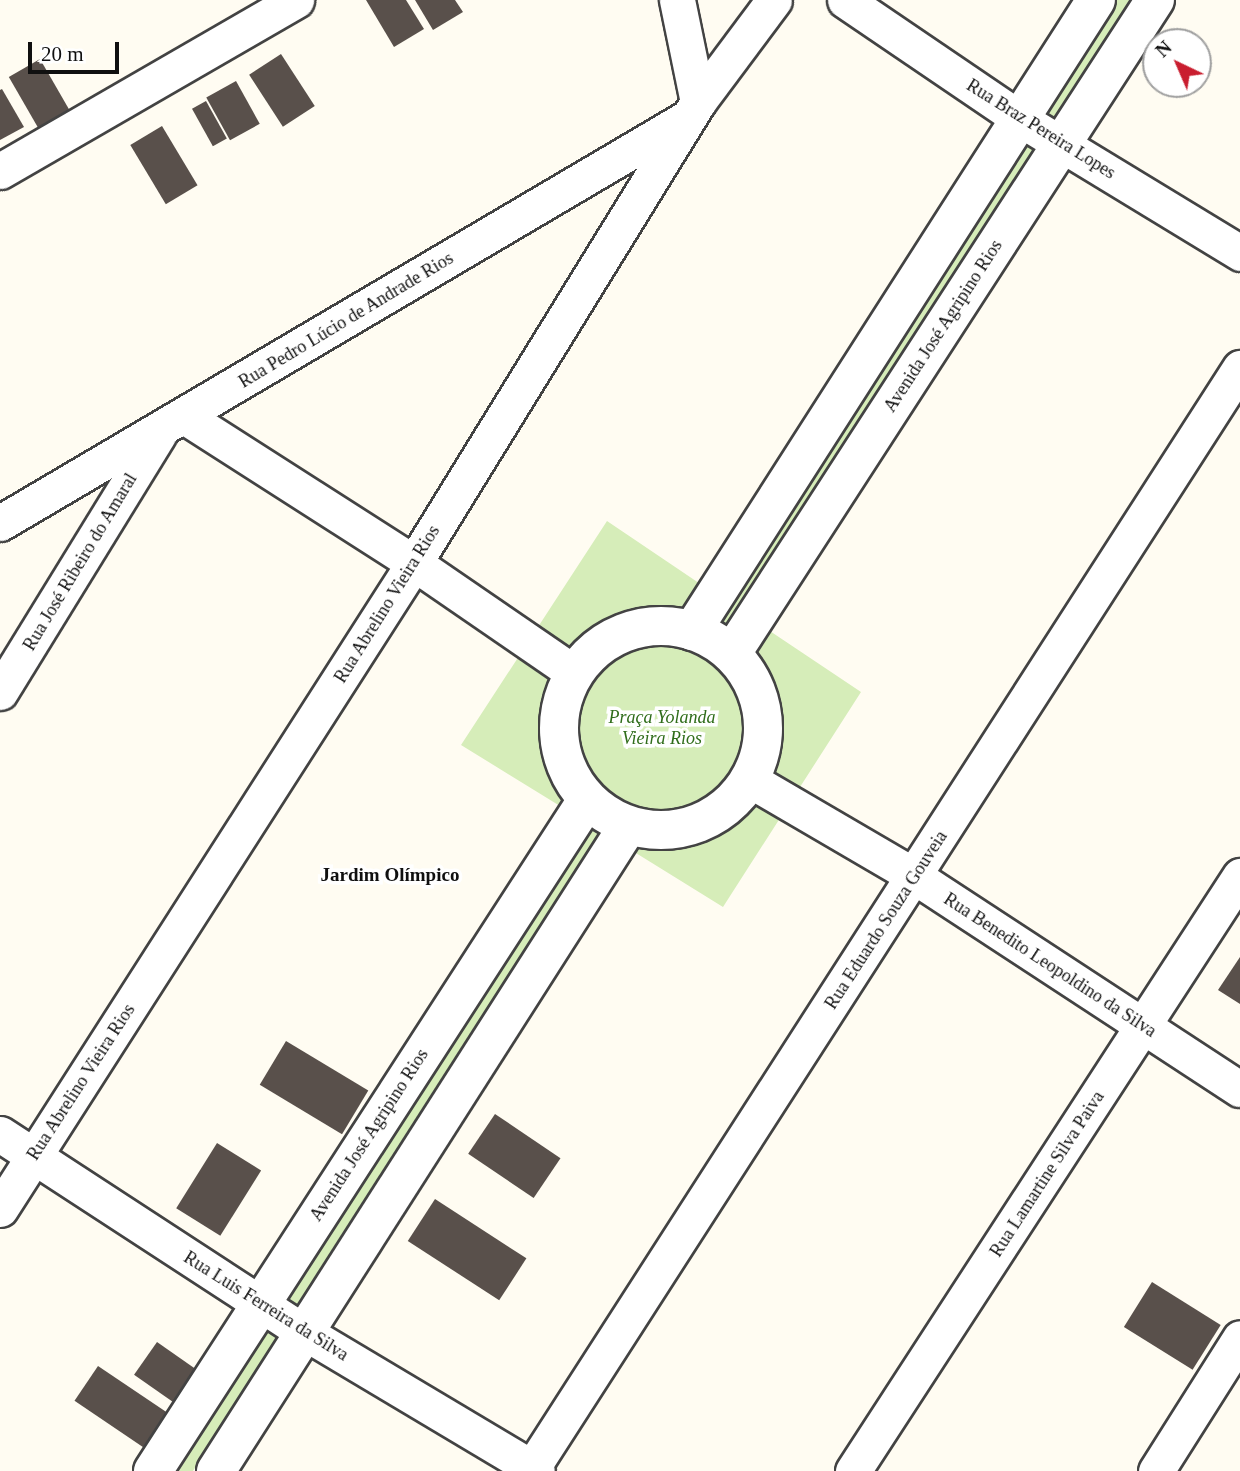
<!DOCTYPE html>
<meta charset="utf-8">
<style>
body{margin:0}
#map{position:relative;width:1240px;height:1471px;overflow:hidden;background:#fffcf2;font-family:"Times New Roman",serif}
div>[style]{position:absolute}
[style*='--x']{left:calc(var(--x)*1px);top:calc(var(--y)*1px);width:calc(var(--w)*1px);rotate:calc(var(--a)*1deg)}
.green>*{inset:0;background:#d6edb9}
.building>*{inset:0;background:#59504b;transform-origin:0 0}
.roads{filter:drop-shadow(2px 0 #434343) drop-shadow(-2px 0 #434343) drop-shadow(0 2px #434343) drop-shadow(0 -2px #434343)}
.minor>*{height:35px;margin:-17.5px;padding:0 17.5px;transform-origin:17.5px;border-radius:17.5px;background:#fff}
.tertiary>*{height:38px;margin:-19px;padding:0 19px;transform-origin:19px;border-radius:19px;background:#fff}
.tertiary>.ring{margin:-19px;padding:0;box-sizing:content-box;background:none;border:38px solid #fff;border-radius:50%}
span{translate:-50% -50%;white-space:nowrap;text-align:center;line-height:1.15;-webkit-text-stroke:7px #fff;paint-order:stroke}
.street-label{font-size:18px;color:#101010}
.park-label{font-size:18px;color:#306d1b;font-style:italic}
.neighbourhood-label{font-size:19px;color:#101010;font-weight:700}
.north{position:absolute;left:1142px;top:28px;width:70px;height:70px;box-sizing:border-box;background:#fff;border:2px solid #9f9f9f;border-radius:50%;rotate:316deg;font-size:19px;font-weight:700;line-height:28px;text-align:center;color:#101010}
.north::after{content:'';display:block;margin:auto;width:24px;height:32px;background:#c91e2f;clip-path:polygon(50% 0,100% 100%,50% 72%,0 100%)}
.scale{position:absolute;left:28px;top:42px;width:91px;height:32px;box-sizing:border-box;border:4px solid #101010;border-top:0;padding-left:9px;font-size:21px;line-height:24px;white-space:nowrap;color:#101010;-webkit-text-stroke:5px #fff;paint-order:stroke}
</style>
<div id="map">
<div class="green">
<i style="clip-path:polygon(1113px 0,1135px 0,743px 613px,861px 692px,723px 907px,602px 832px,193px 1471px,172px 1471px,586px 822px,461px 745px,607px 521px,727px 602px)"></i>
</div>
<div class="building">
<i style="clip-path:polygon(366px 0,406px 0,424px 29px,394px 47px)"></i>
<i style="clip-path:polygon(415px 0,455px 0,463px 12px,433px 30px)"></i>
<i style="left:281px;top:54px;width:62px;height:38px;rotate:57deg"></i>
<i style="left:40px;top:59px;width:64px;height:36px;rotate:60deg"></i>
<i style="left:236px;top:81px;width:49px;height:34px;rotate:61deg"></i>
<i style="clip-path:polygon(2px 89px,24px 127px,0 140px,0 90px)"></i>
<i style="left:206px;top:101px;width:43px;height:16px;rotate:61deg"></i>
<i style="left:162px;top:126px;width:69px;height:37px;rotate:59deg"></i>
<i style="clip-path:polygon(1240px 957px,1240px 1004px,1218px 990px)"></i>
<i style="left:286px;top:1041px;width:96px;height:51px;rotate:31deg"></i>
<i style="left:495px;top:1114px;width:79px;height:48px;rotate:34deg"></i>
<i style="left:217px;top:1143px;width:52px;height:77px;rotate:32deg"></i>
<i style="left:435px;top:1199px;width:109px;height:50px;rotate:33deg"></i>
<i style="left:1152px;top:1282px;width:81px;height:53px;rotate:32deg"></i>
<i style="left:157px;top:1342px;width:55px;height:40px;rotate:35deg"></i>
<i style="left:98px;top:1366px;width:86px;height:42px;rotate:34deg"></i>
</div>
<div class="roads">
<div class="minor">
<i style="--x:677;--y:0;--w:104;--a:78.4"></i>
<i style="--x:845;--y:0;--w:212;--a:34.2"></i>
<i style="--x:1020;--y:119;--w:258;--a:31.3"></i>
<i style="--x:0;--y:171;--w:342;--a:-30"></i>
<i style="--x:184;--y:416;--w:273;--a:32.6"></i>
<i style="--x:414;--y:563;--w:194;--a:34.5"></i>
<i style="--x:0;--y:523;--w:797;--a:-30.52"></i>
<i style="--x:0;--y:692;--w:302;--a:-58.4"></i>
<i style="--x:750;--y:780;--w:190;--a:30.3"></i>
<i style="--x:914;--y:876;--w:389;--a:33.2"></i>
<i style="--x:0;--y:1134;--w:363;--a:33.1"></i>
<i style="--x:304;--y:1332;--w:271;--a:30.8"></i>
<i style="--x:0;--y:1209;--w:767;--a:-57.35"></i>
<i style="--x:414;--y:563;--w:541;--a:-58.36"></i>
<i style="--x:698;--y:102;--w:127;--a:-53.3"></i>
<i style="--x:530;--y:1471;--w:1312;--a:-57.23"></i>
<i style="--x:853;--y:1471;--w:710;--a:-56.96"></i>
<i style="--x:1156;--y:1471;--w:157;--a:-57.7"></i>
</div>
<div class="tertiary">
<i class="ring" style="left:559px;top:626px;width:166px;height:166px"></i>
<i style="--x:692;--y:631;--w:749;--a:-57.37"></i>
<i style="--x:732;--y:653;--w:778;--a:-57.07"></i>
<i style="--x:153;--y:1471;--w:799;--a:-57.11"></i>
<i style="--x:216;--y:1471;--w:765;--a:-57.43"></i>
</div>
</div>
<div class="street-label">
<span style="left:1041px;top:129px;rotate:32deg">Rua Braz Pereira Lopes</span>
<span style="left:346px;top:320px;rotate:-31deg">Rua Pedro Lúcio de Andrade Rios</span>
<span style="left:943px;top:326px;rotate:-57deg">Avenida José Agripino Rios</span>
<span style="left:80px;top:562px;rotate:-59deg">Rua José Ribeiro do Amaral</span>
<span style="left:387px;top:604px;rotate:-58deg">Rua Abrelino Vieira Rios</span>
<span style="left:886px;top:920px;rotate:-57deg">Rua Eduardo Souza Gouveia</span>
<span style="left:1050px;top:965px;rotate:33deg">Rua Benedito Leopoldino da Silva</span>
<span style="left:81px;top:1082px;rotate:-57deg">Rua Abrelino Vieira Rios</span>
<span style="left:369px;top:1135px;rotate:-57deg">Avenida José Agripino Rios</span>
<span style="left:1047px;top:1174px;rotate:-57deg">Rua Lamartine Silva Paiva</span>
<span style="left:266px;top:1306px;rotate:32deg">Rua Luis Ferreira da Silva</span>
</div>
<div class="park-label">
<span style="left:662px;top:728px">Praça Yolanda<br>Vieira Rios</span>
</div>
<div class="neighbourhood-label">
<span style="left:390px;top:875px">Jardim Olímpico</span>
</div>
<div class="north">N</div>
<div class="scale">20 m</div>
</div>
